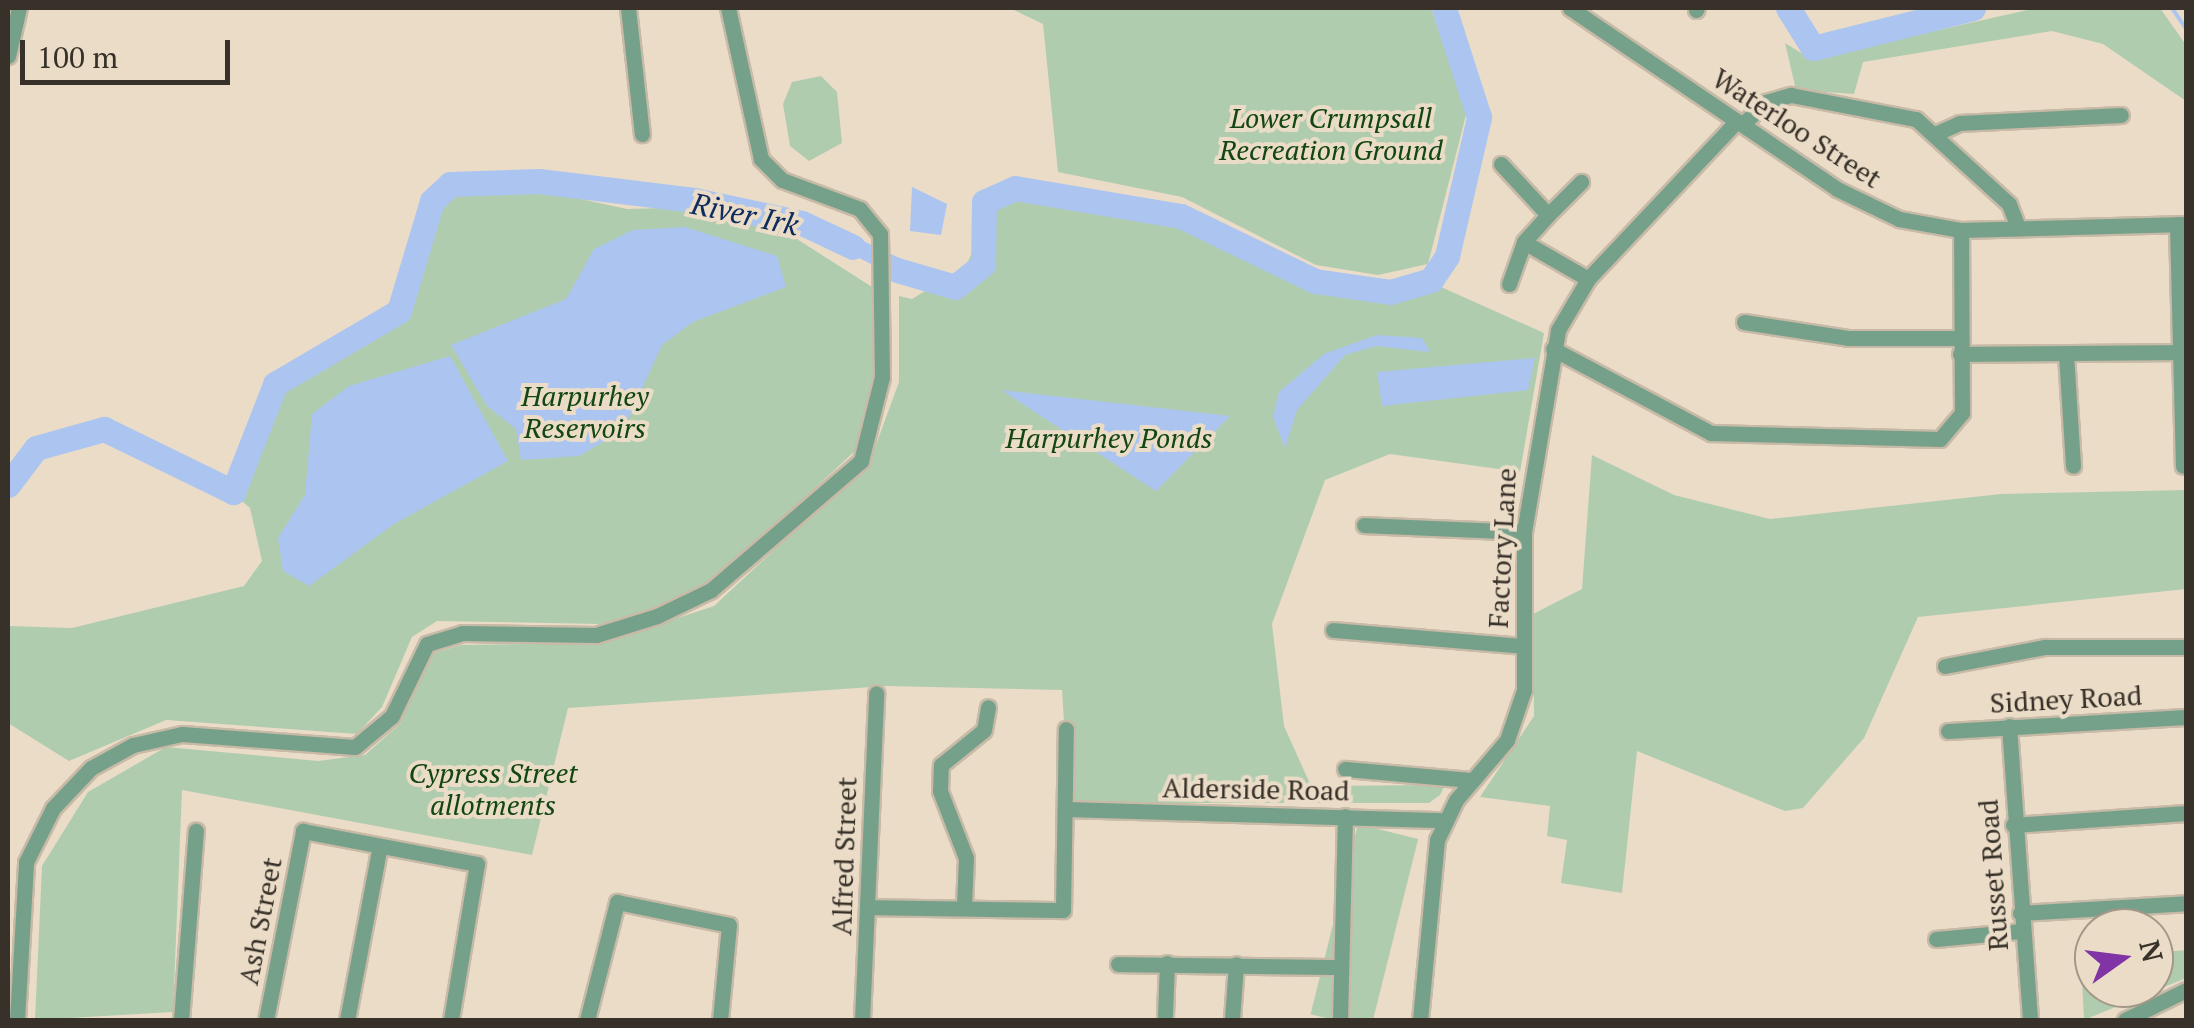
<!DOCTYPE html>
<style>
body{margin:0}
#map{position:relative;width:2194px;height:1028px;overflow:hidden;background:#ebdcc7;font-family:"PT Serif",serif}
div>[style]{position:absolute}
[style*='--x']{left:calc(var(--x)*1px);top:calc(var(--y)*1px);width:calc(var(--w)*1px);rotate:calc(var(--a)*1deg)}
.green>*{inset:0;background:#b0ccaf;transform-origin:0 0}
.water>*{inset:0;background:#abc5f0}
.stream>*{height:4px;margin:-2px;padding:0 2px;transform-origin:2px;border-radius:2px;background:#abc5f0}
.river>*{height:25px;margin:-12.5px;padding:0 12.5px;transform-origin:12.5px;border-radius:12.5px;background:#abc5f0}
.roads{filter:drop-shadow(2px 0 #c7baa7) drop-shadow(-2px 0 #c7baa7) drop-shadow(0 2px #c7baa7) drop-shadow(0 -2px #c7baa7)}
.minor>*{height:15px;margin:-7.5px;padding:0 7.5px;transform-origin:7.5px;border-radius:7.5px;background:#75a08a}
span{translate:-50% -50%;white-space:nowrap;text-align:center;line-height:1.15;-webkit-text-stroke:8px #ebdcc7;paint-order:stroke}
.park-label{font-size:28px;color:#124613;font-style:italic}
.street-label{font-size:28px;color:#373129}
.water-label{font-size:30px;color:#0f2c5f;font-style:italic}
.frame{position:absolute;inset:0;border:10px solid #373129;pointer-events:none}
.north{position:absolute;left:2074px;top:908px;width:100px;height:100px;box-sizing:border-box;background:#ebdcc7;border:2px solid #a39888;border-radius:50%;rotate:76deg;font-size:28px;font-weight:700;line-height:40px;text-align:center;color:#373129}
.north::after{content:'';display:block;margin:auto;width:35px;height:45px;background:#8134a5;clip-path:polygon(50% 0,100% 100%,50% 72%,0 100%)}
.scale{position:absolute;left:20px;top:40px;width:210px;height:45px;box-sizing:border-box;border:5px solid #373129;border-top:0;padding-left:12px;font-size:30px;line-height:35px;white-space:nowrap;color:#373129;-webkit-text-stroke:8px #ebdcc7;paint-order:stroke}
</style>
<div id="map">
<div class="green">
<i style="clip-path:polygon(1010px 8px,1431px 8px,1467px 111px,1428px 264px,1378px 275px,1316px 265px,1182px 197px,1058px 172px,1043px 24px)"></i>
<i style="clip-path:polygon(2036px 8px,2160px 8px,2186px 45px,2186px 101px,2103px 44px,2052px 31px,1863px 62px,1854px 94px,1796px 90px,1785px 43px,1811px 59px)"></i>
<i style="clip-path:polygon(821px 76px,837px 92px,842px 143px,809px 161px,790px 146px,783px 104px,792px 82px)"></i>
<i style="clip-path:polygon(539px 190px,627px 209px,697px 207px,789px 234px,880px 292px,873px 394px,855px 451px,712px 583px,667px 604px,600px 624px,437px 621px,412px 637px,382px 707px,357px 734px,166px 720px,69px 761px,8px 723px,8px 626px,72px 628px,244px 586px,262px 561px,250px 508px,237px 497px,280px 388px,402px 315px,436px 209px,455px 192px)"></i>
<i style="clip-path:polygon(1015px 199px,1178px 222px,1314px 289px,1391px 300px,1441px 287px,1544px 333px,1520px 472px,1390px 454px,1325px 480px,1272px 624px,1284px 726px,1311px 786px,1445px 785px,1440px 795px,1429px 803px,1069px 803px,1062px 690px,887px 686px,568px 708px,532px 855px,182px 790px,173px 1012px,35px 1020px,42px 866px,88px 792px,166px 747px,318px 761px,365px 755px,401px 723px,424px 656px,461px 645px,602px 643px,714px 606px,870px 461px,899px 382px,899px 296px,912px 299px,966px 266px,989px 214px)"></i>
<i style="clip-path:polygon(1592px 455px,1674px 495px,1770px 519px,2001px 494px,2186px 490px,2186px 589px,1918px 617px,1864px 738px,1803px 808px,1785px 811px,1637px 751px,1622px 893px,1561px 883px,1567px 840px,1547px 836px,1550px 806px,1480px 797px,1534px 716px,1533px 614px,1582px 589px)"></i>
<i style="left:1358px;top:824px;width:62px;height:196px;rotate:14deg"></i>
<i style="clip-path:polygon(2186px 950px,2186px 978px,2084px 1020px,2081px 959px,2094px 958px,2094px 988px,2154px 988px,2154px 953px)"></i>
</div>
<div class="water">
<i style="clip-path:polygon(912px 187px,947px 204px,941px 235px,910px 231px)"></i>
<i style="clip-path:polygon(823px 222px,927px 271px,923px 290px,821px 239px)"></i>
<i style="clip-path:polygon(685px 227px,777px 256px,786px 287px,693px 322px,662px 345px,623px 430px,579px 456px,521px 460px,516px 429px,487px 406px,451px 345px,566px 299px,594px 249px,633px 230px)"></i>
<i style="clip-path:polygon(1377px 335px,1422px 338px,1430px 352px,1376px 346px,1345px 355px,1297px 410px,1285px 448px,1273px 417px,1279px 392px,1324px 354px)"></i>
<i style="clip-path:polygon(450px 356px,508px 461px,394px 524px,309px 586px,283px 571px,278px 538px,305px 495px,312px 414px,349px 386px)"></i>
<i style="clip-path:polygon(1535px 358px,1528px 390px,1382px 406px,1377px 372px)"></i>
<i style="clip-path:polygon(1001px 390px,1230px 416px,1156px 491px)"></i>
</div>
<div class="stream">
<i style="--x:2172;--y:8;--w:25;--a:56"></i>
</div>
<div class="river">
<i style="--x:1788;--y:8;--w:47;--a:58"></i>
<i style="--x:1813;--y:48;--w:165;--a:-14"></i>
<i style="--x:897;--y:270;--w:60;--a:16.3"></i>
<i style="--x:955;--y:287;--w:36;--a:-39"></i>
<i style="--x:983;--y:264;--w:62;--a:-89.1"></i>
<i style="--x:984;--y:202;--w:34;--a:-24"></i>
<i style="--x:1015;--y:188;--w:168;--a:9.6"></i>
<i style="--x:1181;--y:216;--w:149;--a:25.9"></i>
<i style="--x:1315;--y:281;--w:76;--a:8.3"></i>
<i style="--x:1390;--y:292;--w:43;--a:-16.3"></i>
<i style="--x:1431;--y:280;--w:29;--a:-56"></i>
<i style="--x:1447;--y:256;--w:143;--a:-77"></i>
<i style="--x:1479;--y:117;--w:114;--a:-107.8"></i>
<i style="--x:8;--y:485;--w:46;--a:-52.9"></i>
<i style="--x:36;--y:448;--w:71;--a:-15.6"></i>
<i style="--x:104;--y:429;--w:144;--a:26"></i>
<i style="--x:233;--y:492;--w:116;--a:-68.7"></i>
<i style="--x:275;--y:384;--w:144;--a:-30.5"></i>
<i style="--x:399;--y:311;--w:115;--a:-73.3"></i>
<i style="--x:432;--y:201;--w:25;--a:-43"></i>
<i style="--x:450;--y:184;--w:89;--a:-1.9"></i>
<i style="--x:539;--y:181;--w:156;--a:7"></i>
<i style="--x:694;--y:200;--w:110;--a:12"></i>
<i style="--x:802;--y:223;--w:56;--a:25.2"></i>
</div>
<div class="roads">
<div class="minor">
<i style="--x:628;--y:8;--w:127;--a:83.7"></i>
<i style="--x:1570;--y:8;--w:323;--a:34.1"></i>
<i style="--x:1837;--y:189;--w:69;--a:25.8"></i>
<i style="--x:1899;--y:219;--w:63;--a:10.1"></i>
<i style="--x:1961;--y:230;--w:225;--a:-1.5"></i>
<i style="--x:1696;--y:10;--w:2;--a:-63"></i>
<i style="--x:8;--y:56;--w:49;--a:-77.1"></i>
<i style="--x:1743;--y:124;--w:32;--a:-44"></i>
<i style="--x:1766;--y:102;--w:26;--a:-16"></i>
<i style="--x:1791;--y:95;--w:127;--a:10.9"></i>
<i style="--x:1916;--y:119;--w:126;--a:42.4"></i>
<i style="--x:2009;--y:204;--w:26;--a:69"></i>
<i style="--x:1937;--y:133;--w:24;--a:-24"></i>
<i style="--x:1959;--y:123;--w:162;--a:-2.8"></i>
<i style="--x:1501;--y:164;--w:69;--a:47.3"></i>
<i style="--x:1548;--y:215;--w:36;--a:132"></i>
<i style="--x:1524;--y:242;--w:74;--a:30"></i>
<i style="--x:1548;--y:215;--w:47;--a:-45"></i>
<i style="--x:2177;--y:224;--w:242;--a:88.6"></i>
<i style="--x:1509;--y:284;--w:45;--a:-70.3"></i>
<i style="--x:1744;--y:322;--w:105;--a:8.7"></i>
<i style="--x:1848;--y:338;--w:112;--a:0"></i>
<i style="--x:1553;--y:349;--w:179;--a:28"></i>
<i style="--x:1711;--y:433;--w:229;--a:1.5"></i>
<i style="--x:1940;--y:439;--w:34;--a:-50"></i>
<i style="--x:1962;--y:413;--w:183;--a:-90.3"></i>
<i style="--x:1960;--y:354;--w:220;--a:-0.5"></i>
<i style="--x:2066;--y:354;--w:112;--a:86.4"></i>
<i style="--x:1364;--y:525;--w:160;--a:2.5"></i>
<i style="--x:1333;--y:630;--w:191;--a:4.8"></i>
<i style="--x:1945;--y:666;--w:102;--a:-10.8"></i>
<i style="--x:2045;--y:647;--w:141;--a:0"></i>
<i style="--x:2009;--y:726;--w:295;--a:85.9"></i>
<i style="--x:1948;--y:731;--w:238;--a:-3.4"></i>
<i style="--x:1345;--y:769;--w:127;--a:5"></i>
<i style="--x:1066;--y:809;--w:378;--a:1.7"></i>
<i style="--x:2013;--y:825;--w:173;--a:-4"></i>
<i style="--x:964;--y:906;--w:48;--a:-87.6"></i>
<i style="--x:966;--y:858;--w:72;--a:-111.2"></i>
<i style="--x:940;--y:791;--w:26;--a:-88"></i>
<i style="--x:941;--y:765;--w:55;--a:-39.1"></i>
<i style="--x:984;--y:730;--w:23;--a:-80"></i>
<i style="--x:867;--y:907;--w:196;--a:0.9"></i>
<i style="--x:1063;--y:910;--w:181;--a:-89.1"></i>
<i style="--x:2020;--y:913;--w:166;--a:-3.4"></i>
<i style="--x:1936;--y:939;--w:84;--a:-5.4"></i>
<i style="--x:1118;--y:964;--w:223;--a:0.8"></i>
<i style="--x:1165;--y:1015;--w:52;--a:-87.8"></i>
<i style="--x:1232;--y:1019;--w:55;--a:-85.8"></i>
<i style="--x:17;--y:1020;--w:158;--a:-86.7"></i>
<i style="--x:26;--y:862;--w:60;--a:-63.4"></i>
<i style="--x:53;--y:808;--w:55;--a:-46.5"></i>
<i style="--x:91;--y:768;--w:48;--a:-28.7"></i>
<i style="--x:133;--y:745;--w:50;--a:-12.7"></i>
<i style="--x:182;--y:734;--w:173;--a:4.3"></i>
<i style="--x:355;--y:747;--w:48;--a:-40"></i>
<i style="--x:392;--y:716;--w:80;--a:-64.1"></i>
<i style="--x:427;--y:644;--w:37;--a:-17"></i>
<i style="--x:462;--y:633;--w:134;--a:0.9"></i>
<i style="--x:596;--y:635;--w:64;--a:-17.3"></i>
<i style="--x:657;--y:616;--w:60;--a:-25.7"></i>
<i style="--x:711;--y:590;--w:198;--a:-40.7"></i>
<i style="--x:861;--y:461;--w:87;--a:-76"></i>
<i style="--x:882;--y:377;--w:143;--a:-90.8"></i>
<i style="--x:880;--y:234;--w:32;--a:-129"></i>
<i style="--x:860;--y:209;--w:83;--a:-159.6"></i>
<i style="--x:782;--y:180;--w:30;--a:-135"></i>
<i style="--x:761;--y:159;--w:155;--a:-102.3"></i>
<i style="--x:181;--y:1020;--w:190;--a:-85.5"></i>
<i style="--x:266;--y:1020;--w:193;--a:-78.9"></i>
<i style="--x:303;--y:831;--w:177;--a:10.7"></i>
<i style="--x:477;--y:864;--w:158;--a:99.5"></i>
<i style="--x:347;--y:1020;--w:177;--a:-79.3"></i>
<i style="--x:587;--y:1020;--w:122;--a:-75.7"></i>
<i style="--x:617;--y:902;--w:114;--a:11.6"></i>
<i style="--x:729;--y:925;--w:95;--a:95.4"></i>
<i style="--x:862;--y:1020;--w:327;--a:-87.5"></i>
<i style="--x:1340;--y:1020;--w:204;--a:-88.6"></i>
<i style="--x:1420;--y:1020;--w:181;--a:-84.6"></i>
<i style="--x:1437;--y:840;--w:44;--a:-64.6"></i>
<i style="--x:1456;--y:800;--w:79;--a:-49.6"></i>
<i style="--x:1507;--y:740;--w:53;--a:-71.2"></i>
<i style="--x:1524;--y:690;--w:158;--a:-90"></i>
<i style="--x:1524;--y:532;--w:205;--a:-80.4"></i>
<i style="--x:1558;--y:330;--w:59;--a:-59.5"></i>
<i style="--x:1588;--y:279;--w:217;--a:-46.7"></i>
<i style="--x:2125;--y:1020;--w:68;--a:-26.2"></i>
</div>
</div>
<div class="park-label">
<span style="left:1331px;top:134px">Lower Crumpsall<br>Recreation Ground</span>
<span style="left:585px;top:412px">Harpurhey<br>Reservoirs</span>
<span style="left:1109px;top:438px">Harpurhey Ponds</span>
<span style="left:493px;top:789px">Cypress Street<br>allotments</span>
</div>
<div class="street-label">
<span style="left:1797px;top:128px;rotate:33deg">Waterloo Street</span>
<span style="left:1502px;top:548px;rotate:-87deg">Factory Lane</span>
<span style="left:2066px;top:699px;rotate:-3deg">Sidney Road</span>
<span style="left:1256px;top:789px;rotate:1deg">Alderside Road</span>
<span style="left:844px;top:856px;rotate:-88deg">Alfred Street</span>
<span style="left:1993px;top:875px;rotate:-94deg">Russet Road</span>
<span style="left:260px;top:921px;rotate:-79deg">Ash Street</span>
</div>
<div class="water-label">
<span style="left:745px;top:214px;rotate:12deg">River Irk</span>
</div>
<div class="frame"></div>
<div class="north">N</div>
<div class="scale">100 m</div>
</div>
